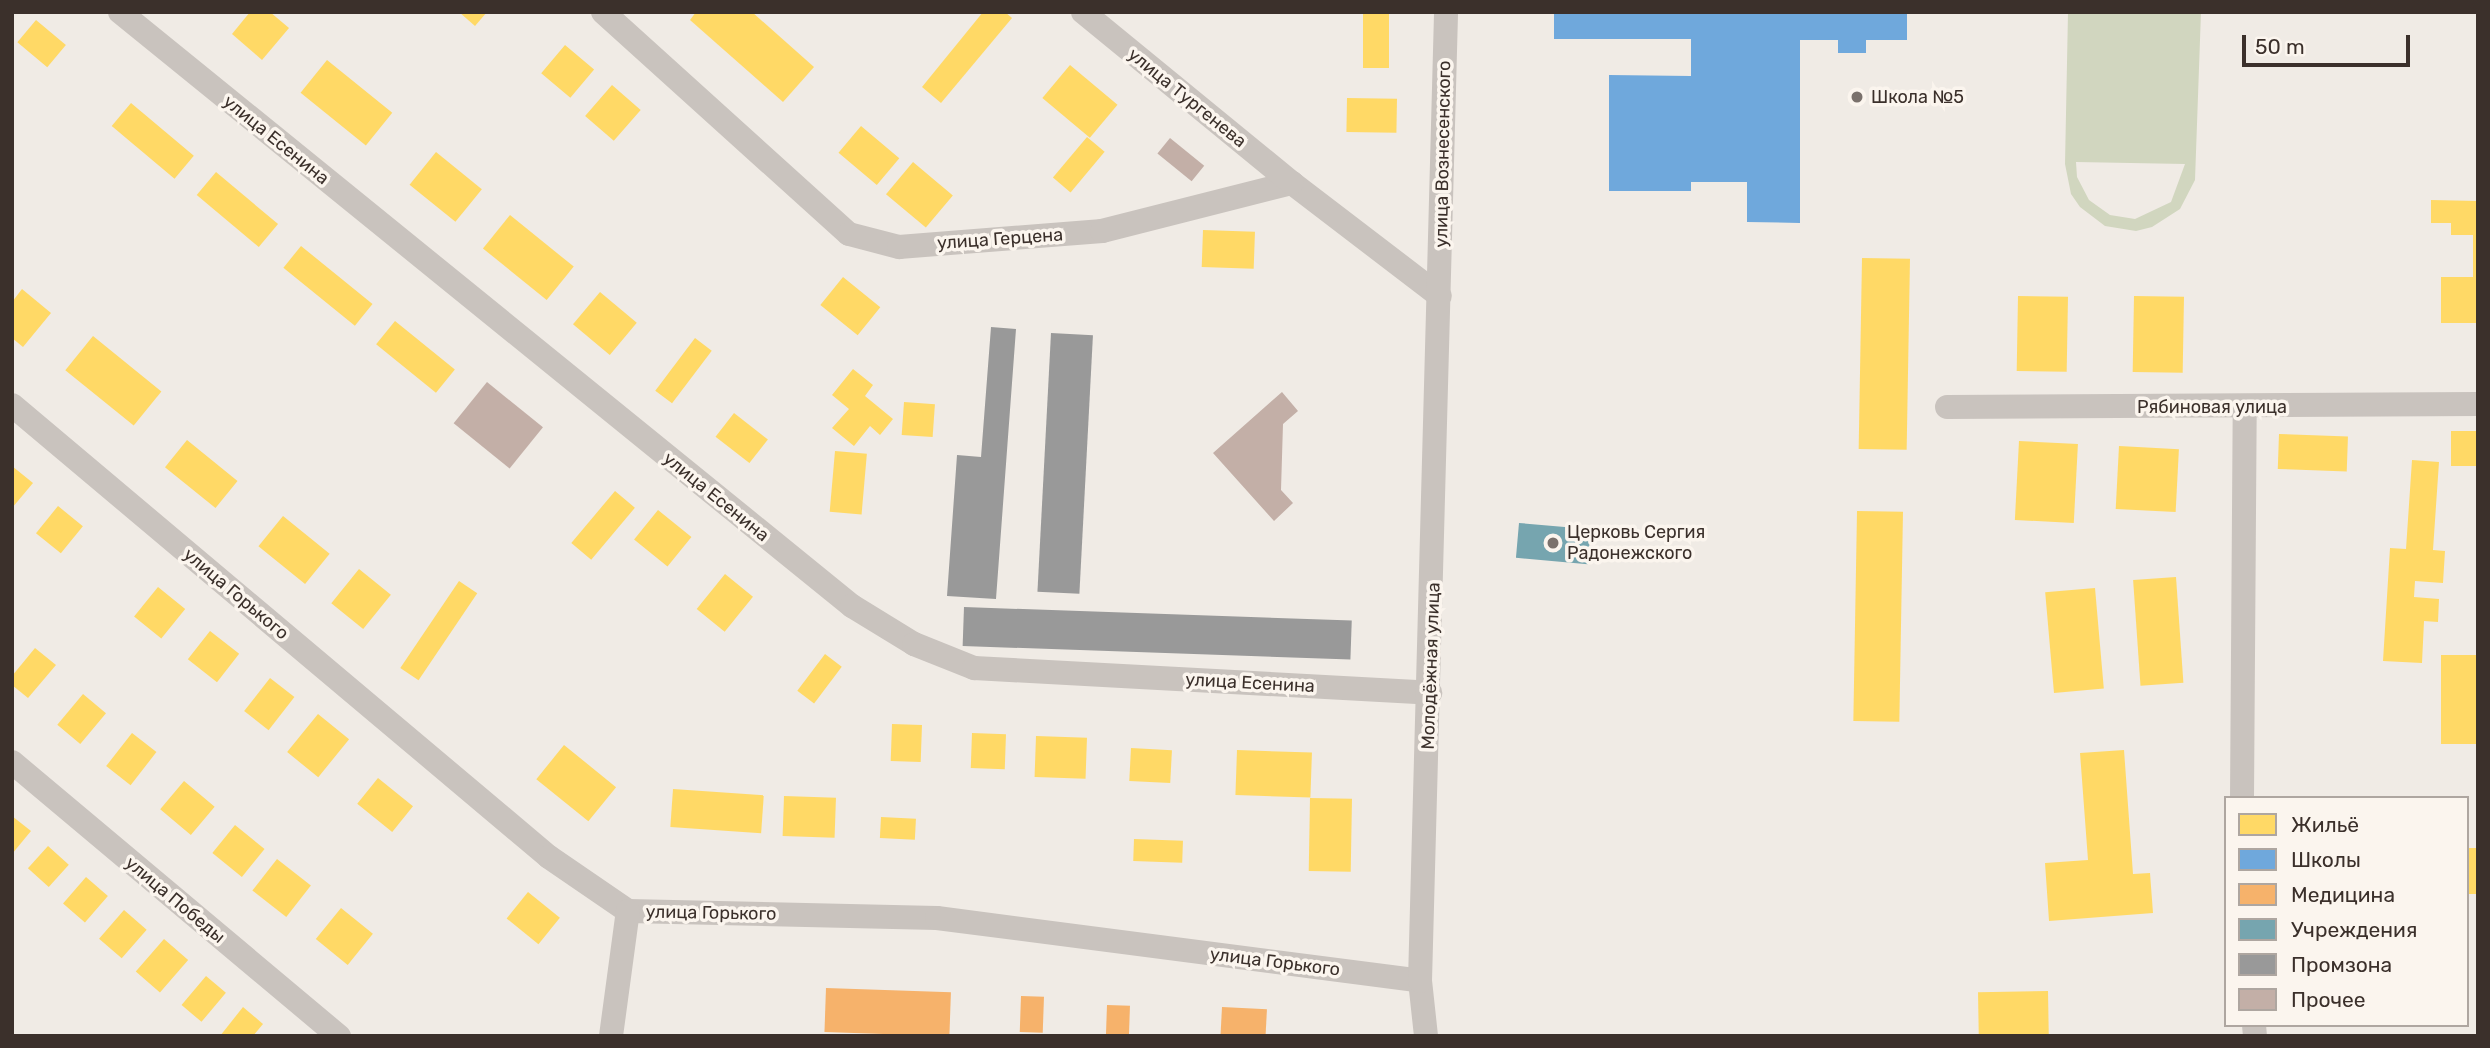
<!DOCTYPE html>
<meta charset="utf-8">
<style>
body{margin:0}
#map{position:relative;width:2490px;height:1048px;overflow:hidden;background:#f0ebe5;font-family:Rubik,sans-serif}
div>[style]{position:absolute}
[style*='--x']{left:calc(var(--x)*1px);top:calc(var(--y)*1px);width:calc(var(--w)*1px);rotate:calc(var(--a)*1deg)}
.green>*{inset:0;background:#d1d6bf}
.homes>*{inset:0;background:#ffd966;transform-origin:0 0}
.schools>*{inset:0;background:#6fa8dc}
.health>*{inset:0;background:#f6b26b;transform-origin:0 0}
.public>*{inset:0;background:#76a5af;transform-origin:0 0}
.industry>*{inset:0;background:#999;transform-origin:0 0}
.building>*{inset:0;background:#c3afa7;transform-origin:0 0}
.minor>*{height:24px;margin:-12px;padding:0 12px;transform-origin:12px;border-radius:12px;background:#c9c3be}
.dots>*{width:19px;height:19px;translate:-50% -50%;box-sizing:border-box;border:4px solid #fbf5ee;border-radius:50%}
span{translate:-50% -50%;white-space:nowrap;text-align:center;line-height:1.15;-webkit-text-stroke:7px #fbf5ee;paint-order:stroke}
.poi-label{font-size:18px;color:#3b302b}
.left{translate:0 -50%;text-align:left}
.street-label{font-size:18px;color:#3b302b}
.frame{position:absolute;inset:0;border:14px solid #3b302b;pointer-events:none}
.legend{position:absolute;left:2224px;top:796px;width:245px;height:231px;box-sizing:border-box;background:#fbf5ee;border:2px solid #aea6a0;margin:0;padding:9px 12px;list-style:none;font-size:21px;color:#3b302b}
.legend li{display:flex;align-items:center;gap:14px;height:35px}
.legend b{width:35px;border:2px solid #aea6a0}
.scale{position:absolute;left:2242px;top:35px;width:168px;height:32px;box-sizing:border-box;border:4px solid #3b302b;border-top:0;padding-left:9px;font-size:21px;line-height:24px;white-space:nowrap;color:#3b302b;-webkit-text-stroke:5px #fbf5ee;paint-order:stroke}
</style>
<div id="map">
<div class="green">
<i style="clip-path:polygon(evenodd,2068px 12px,2201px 12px,2195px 180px,2180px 209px,2152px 227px,2136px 231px,2105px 226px,2080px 207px,2071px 194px,2065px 164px,2068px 12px,2076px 162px,2185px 164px,2171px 202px,2135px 219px,2110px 215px,2089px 200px,2077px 177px,2076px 162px)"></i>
</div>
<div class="homes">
<i style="clip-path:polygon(250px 12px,270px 12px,289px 28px,262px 60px,232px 34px)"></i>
<i style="clip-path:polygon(459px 12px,487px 12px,475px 26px)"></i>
<i style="clip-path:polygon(696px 12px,752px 12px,814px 67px,783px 102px,690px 20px)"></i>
<i style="clip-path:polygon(983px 12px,1005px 12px,1012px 18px,941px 103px,922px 87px)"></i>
<i style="left:1363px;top:12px;width:26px;height:56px"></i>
<i style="left:36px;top:20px;width:39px;height:29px;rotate:40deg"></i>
<i style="left:565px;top:45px;width:38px;height:37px;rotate:40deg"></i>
<i style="left:327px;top:60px;width:84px;height:42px;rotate:39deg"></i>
<i style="left:1070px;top:65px;width:62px;height:43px;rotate:40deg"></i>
<i style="left:612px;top:85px;width:38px;height:41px;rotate:41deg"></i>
<i style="left:1347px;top:98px;width:50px;height:34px;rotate:1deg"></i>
<i style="left:131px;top:103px;width:82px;height:30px;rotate:40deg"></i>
<i style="left:861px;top:126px;width:50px;height:35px;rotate:40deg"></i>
<i style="left:1087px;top:137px;width:23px;height:53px;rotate:40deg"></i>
<i style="left:436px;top:152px;width:59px;height:42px;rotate:39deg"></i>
<i style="left:913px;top:162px;width:52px;height:42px;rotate:40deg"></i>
<i style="left:216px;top:172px;width:81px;height:30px;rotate:40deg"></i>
<i style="clip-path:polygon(2431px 200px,2478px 201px,2478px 323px,2441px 323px,2441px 277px,2473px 277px,2473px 235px,2451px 235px,2451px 223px,2431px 223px)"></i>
<i style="left:510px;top:215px;width:82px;height:43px;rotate:39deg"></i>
<i style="left:1203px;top:230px;width:52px;height:37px;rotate:2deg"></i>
<i style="left:301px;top:246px;width:92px;height:28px;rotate:39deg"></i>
<i style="left:1862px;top:258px;width:48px;height:191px;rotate:1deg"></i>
<i style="left:843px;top:277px;width:48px;height:36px;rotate:39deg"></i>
<i style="clip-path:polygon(22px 289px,51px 313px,23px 347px,12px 338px,12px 302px)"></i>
<i style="left:600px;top:292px;width:48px;height:42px;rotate:40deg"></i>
<i style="left:2018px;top:296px;width:50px;height:75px;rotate:1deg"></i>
<i style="left:2134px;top:296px;width:50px;height:76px;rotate:1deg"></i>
<i style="left:395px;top:321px;width:77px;height:30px;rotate:39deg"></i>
<i style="left:93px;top:336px;width:88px;height:44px;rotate:39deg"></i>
<i style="left:695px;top:338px;width:21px;height:66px;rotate:37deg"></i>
<i style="clip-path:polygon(853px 369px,873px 385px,865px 396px,893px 419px,880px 435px,870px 426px,854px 446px,832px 428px,849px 409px,832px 395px)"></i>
<i style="left:904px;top:402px;width:31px;height:33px;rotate:4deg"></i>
<i style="left:734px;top:413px;width:43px;height:30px;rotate:38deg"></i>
<i style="left:2451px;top:431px;width:27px;height:35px"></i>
<i style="left:2279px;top:434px;width:69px;height:35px;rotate:2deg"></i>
<i style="left:187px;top:440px;width:65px;height:35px;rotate:39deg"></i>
<i style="left:2019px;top:441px;width:59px;height:79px;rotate:3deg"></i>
<i style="left:2119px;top:446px;width:60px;height:63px;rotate:3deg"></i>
<i style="left:835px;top:451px;width:32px;height:61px;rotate:5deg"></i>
<i style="clip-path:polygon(2412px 460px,2439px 462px,2433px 550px,2445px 551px,2443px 583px,2415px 581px,2414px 597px,2439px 599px,2438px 622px,2424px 621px,2422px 663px,2383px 661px,2390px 548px,2406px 549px)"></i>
<i style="clip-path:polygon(12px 466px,33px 483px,12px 508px)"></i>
<i style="left:615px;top:491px;width:26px;height:68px;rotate:40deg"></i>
<i style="left:58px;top:506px;width:32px;height:35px;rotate:39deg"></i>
<i style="left:658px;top:510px;width:43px;height:38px;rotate:39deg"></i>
<i style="left:1857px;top:511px;width:46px;height:210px;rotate:1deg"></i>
<i style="left:283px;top:516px;width:60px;height:39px;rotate:39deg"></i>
<i style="left:359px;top:569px;width:41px;height:44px;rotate:39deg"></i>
<i style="left:725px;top:574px;width:36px;height:45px;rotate:39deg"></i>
<i style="left:2176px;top:577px;width:106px;height:43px;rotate:86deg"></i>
<i style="left:459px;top:581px;width:22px;height:105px;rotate:34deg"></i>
<i style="left:158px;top:587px;width:35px;height:38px;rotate:39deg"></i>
<i style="left:2095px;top:588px;width:101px;height:50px;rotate:85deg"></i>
<i style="left:210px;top:631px;width:37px;height:36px;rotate:38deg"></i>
<i style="clip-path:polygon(35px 648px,56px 665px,28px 698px,12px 685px,12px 676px)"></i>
<i style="left:825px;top:654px;width:21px;height:46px;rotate:37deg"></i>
<i style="left:2441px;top:655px;width:37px;height:89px"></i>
<i style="left:270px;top:678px;width:31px;height:42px;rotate:38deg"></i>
<i style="left:83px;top:694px;width:30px;height:40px;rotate:40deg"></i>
<i style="left:318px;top:714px;width:40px;height:49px;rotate:39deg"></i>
<i style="left:892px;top:724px;width:30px;height:37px;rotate:2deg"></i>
<i style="left:132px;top:733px;width:31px;height:42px;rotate:38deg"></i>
<i style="left:972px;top:733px;width:34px;height:35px;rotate:2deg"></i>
<i style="left:1036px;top:736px;width:51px;height:41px;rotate:2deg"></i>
<i style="left:564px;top:745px;width:67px;height:44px;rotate:39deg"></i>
<i style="left:1131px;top:748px;width:41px;height:33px;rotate:3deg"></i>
<i style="left:1237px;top:750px;width:75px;height:45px;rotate:2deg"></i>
<i style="clip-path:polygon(2124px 750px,2133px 874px,2150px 873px,2153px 913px,2049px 921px,2045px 863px,2088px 860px,2080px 753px)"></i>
<i style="left:378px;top:778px;width:45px;height:33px;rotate:39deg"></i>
<i style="left:184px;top:781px;width:40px;height:37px;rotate:40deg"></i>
<i style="left:673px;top:789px;width:91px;height:38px;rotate:4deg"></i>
<i style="left:784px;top:796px;width:52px;height:40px;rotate:2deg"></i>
<i style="left:1310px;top:798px;width:42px;height:73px;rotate:1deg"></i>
<i style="clip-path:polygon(12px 816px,31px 831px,12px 854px)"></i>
<i style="left:881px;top:817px;width:35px;height:21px;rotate:3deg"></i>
<i style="left:235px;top:825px;width:38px;height:36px;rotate:39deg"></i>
<i style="left:1134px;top:839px;width:49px;height:22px;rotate:2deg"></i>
<i style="left:48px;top:846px;width:28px;height:30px;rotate:42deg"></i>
<i style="left:2478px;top:848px;width:46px;height:11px;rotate:90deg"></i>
<i style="left:277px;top:859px;width:43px;height:40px;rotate:38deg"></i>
<i style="left:86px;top:877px;width:29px;height:35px;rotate:41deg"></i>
<i style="left:528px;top:892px;width:41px;height:34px;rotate:39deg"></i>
<i style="left:341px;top:908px;width:41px;height:40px;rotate:39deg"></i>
<i style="left:124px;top:910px;width:30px;height:38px;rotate:41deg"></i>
<i style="left:164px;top:939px;width:32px;height:43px;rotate:41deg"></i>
<i style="left:206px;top:976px;width:26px;height:38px;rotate:40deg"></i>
<i style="left:2048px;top:991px;width:45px;height:70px;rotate:89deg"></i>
<i style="clip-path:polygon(243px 1007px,263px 1024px,253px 1036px,220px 1036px)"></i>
</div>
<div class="schools">
<i style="clip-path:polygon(1554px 12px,1907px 12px,1907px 40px,1866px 40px,1866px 53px,1838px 53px,1838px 40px,1800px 40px,1800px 223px,1747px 222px,1747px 182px,1691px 182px,1691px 191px,1609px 191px,1609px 75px,1691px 76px,1691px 39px,1554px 39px)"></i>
</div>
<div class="health">
<i style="left:826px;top:988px;width:125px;height:44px;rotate:2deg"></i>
<i style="left:1021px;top:996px;width:23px;height:36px;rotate:2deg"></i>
<i style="left:1107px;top:1005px;width:23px;height:31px;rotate:2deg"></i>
<i style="left:1222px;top:1007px;width:45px;height:29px;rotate:3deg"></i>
</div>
<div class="public">
<i style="left:1519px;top:523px;width:72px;height:35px;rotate:5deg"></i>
</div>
<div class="industry">
<i style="clip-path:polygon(991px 327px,1016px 329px,996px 599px,947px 596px,957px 455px,981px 457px)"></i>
<i style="left:1051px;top:333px;width:42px;height:259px;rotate:3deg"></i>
<i style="left:964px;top:607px;width:388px;height:39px;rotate:2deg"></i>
</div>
<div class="building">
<i style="left:1170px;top:138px;width:44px;height:20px;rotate:39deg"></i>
<i style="left:487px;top:382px;width:72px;height:53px;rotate:39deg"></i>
<i style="clip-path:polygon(1282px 392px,1298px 411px,1283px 424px,1281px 490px,1293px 503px,1274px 521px,1213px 453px)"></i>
</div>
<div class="minor">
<i style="--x:120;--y:12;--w:943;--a:39.06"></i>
<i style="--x:852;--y:606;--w:73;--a:31.5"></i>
<i style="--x:914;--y:644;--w:65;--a:21.8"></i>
<i style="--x:974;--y:668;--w:457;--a:3.1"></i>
<i style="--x:603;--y:12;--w:331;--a:42.1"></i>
<i style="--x:849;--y:234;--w:52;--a:14.6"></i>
<i style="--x:899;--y:247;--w:204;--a:-4.5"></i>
<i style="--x:1102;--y:231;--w:196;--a:-14.2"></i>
<i style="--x:1292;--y:183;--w:186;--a:37.4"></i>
<i style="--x:1083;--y:12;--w:270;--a:39.3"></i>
<i style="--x:12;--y:405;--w:702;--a:40.09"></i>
<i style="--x:549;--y:857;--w:96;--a:34.4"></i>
<i style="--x:628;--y:911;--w:309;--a:1.3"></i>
<i style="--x:937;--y:918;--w:487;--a:7.4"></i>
<i style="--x:1947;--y:407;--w:531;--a:-0.32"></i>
<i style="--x:12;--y:762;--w:427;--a:40"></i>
<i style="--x:2242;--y:798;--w:390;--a:-89.6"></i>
<i style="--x:2254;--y:1025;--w:11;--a:85"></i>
<i style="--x:611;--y:1036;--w:126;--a:-82.3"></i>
<i style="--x:1426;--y:1036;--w:55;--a:-96.2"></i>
<i style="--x:1420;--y:981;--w:969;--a:-88.46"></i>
</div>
<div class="dots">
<i style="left:1857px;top:97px;background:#7a716c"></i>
<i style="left:1553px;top:543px;background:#7a716c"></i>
</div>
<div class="poi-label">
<span class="left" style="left:1871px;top:97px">Школа №5</span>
<span class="left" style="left:1567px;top:543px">Церковь Сергия<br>Радонежского</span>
</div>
<div class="street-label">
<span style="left:1187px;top:98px;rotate:39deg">улица Тургенева</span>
<span style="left:276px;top:140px;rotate:39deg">улица Есенина</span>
<span style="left:1443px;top:154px;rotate:-89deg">улица Вознесенского</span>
<span style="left:1000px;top:239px;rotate:-4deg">улица Герцена</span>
<span style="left:2212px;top:407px">Рябиновая улица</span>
<span style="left:716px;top:497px;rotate:39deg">улица Есенина</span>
<span style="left:236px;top:594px;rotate:40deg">улица Горького</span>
<span style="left:1431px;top:666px;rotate:-88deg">Молодёжная улица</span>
<span style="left:1250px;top:683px;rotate:3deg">улица Есенина</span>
<span style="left:175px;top:900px;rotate:40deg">улица Победы</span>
<span style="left:711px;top:913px;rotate:1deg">улица Горького</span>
<span style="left:1275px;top:962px;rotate:7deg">улица Горького</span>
</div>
<div class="frame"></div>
<ul class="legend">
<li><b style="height:19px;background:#ffd966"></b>Жильё</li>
<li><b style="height:19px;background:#6fa8dc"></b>Школы</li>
<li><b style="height:19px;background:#f6b26b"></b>Медицина</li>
<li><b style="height:19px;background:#76a5af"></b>Учреждения</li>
<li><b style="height:19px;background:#999"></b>Промзона</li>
<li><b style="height:19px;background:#c3afa7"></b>Прочее</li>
</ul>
<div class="scale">50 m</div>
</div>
